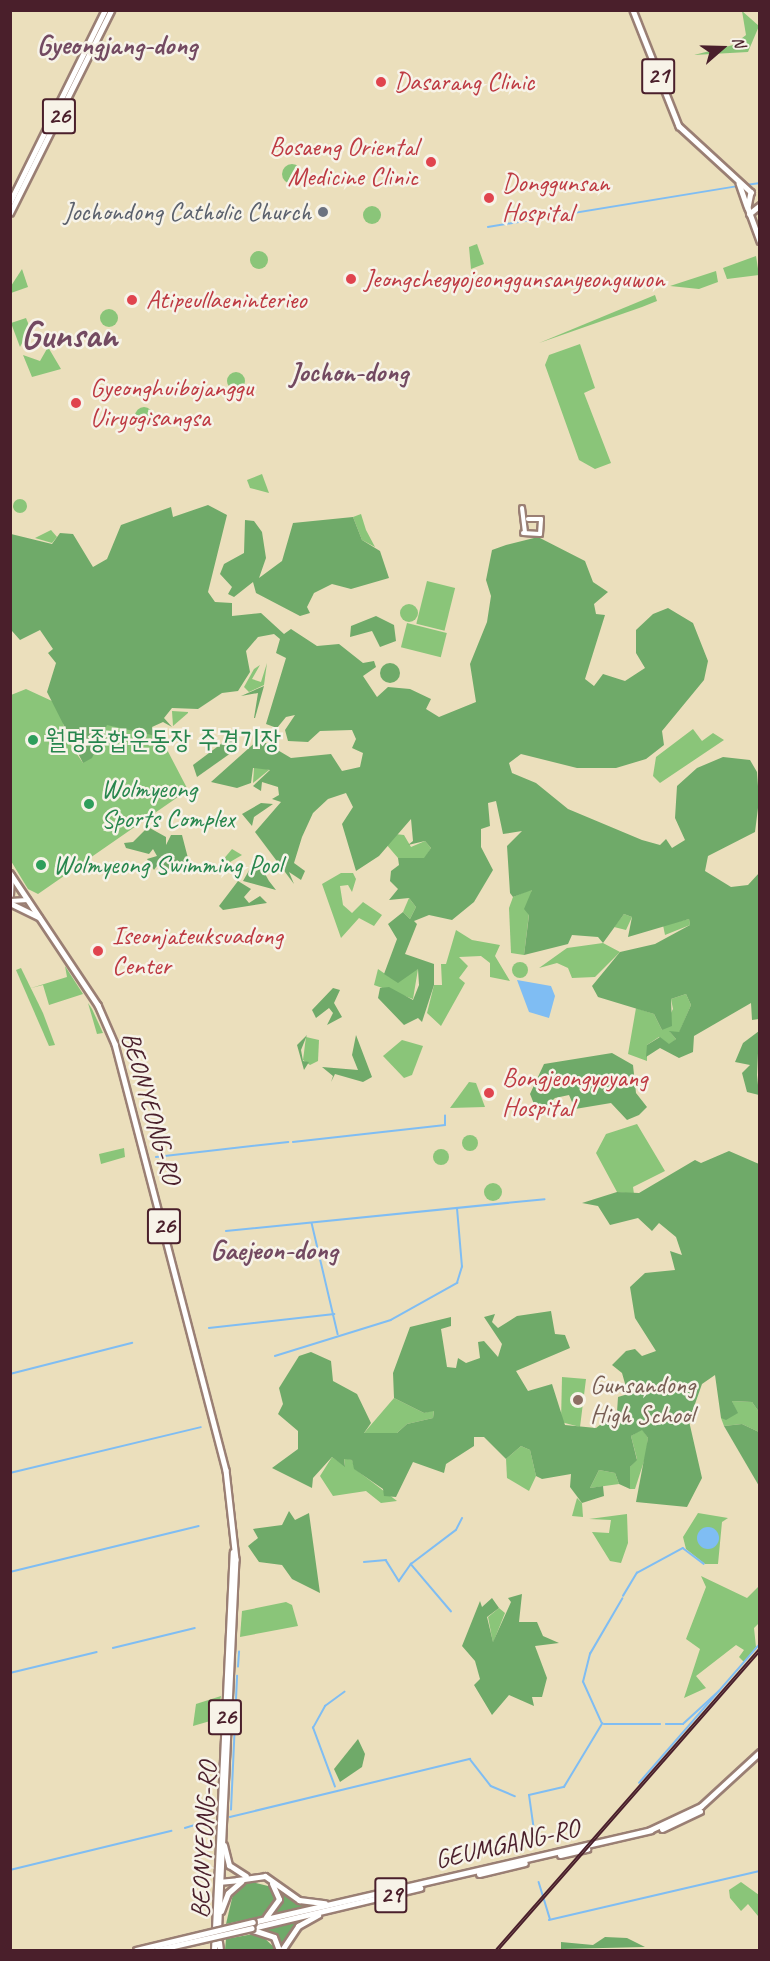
<!DOCTYPE html>
<meta charset="utf-8">
<style>
body{margin:0}
#map{position:relative;width:770px;height:1961px;overflow:hidden;background:#ebdfbc;font-family:Caveat,"Poor Story",sans-serif}
div>[style]{position:absolute}
[style*='--x']{left:calc(var(--x)*1px);top:calc(var(--y)*1px);width:calc(var(--w)*1px);rotate:calc(var(--a)*1deg)}
.green>*{inset:0;background:#8ac579;transform-origin:0 0}
.round{border-radius:50%}
.forest>*{inset:0;background:#6faa69}
.water>*{inset:0;background:#7fbdf3}
.stream>*{height:1.5px;margin:-0.75px;padding:0 0.75px;transform-origin:0.75px;border-radius:0.75px;background:#7fbdf3}
.roads{filter:drop-shadow(2px 0 #9a7f74) drop-shadow(-2px 0 #9a7f74) drop-shadow(0 2px #9a7f74) drop-shadow(0 -2px #9a7f74)}
.secondary>*{height:4px;margin:-2px;padding:0 2px;transform-origin:2px;border-radius:2px;background:#fff}
.primary>*{height:4.5px;margin:-2.25px;padding:0 2.25px;transform-origin:2.25px;border-radius:2.25px;background:#fff}
.highway>*{height:5px;margin:-2.5px;padding:0 2.5px;transform-origin:2.5px;border-radius:2.5px;background:#fff}
.rail>*{height:4px;margin-top:-2px;transform-origin:0;background:repeating-linear-gradient(90deg,#f7f3e8 0 4.5px,#4a1f2b 0 9px);box-sizing:border-box;border-block:2px solid #4a1f2b}
.bridges{filter:drop-shadow(2px 0 #9a7f74) drop-shadow(-2px 0 #9a7f74) drop-shadow(0 2px #9a7f74) drop-shadow(0 -2px #9a7f74)}
.highway-bridge>*{height:5px;margin:-2.5px;padding:0 2.5px;transform-origin:2.5px;border-radius:2.5px;background:#fff}
.dots>*{width:16px;height:16px;translate:-50% -50%;box-sizing:border-box;border:3px solid #f7f3e8;border-radius:50%}
span{translate:-50% -50%;white-space:nowrap;text-align:center;line-height:1.15;-webkit-text-stroke:5px #f7f3e8;paint-order:stroke}
.shield-label span{padding:2px 4px;background:#f7f3e8;border:2px solid;border-radius:4px;-webkit-text-stroke-width:0}
.shield-label{font-size:24px;color:#4a1f2b;font-weight:700}
.health-label{font-size:26px;color:#be3a42}
.left{translate:0 -50%;text-align:left}
.right{translate:-100% -50%;text-align:right}
.worship-label{font-size:26px;color:#5b616d}
.leisure-label{font-size:26px;color:#27864d}
.street-label{font-size:26px;color:#4a1f2b}
.education-label{font-size:26px;color:#785e54}
.quarter-label{font-size:28px;color:#734a61;font-weight:700}
.town-label{font-size:38px;color:#734a61;font-weight:700}
.frame{position:absolute;inset:0;border:12px solid #4a1f2b;pointer-events:none}
.north{position:absolute;left:692px;top:18px;width:60px;height:60px;-webkit-text-stroke:4px #f7f3e8;paint-order:stroke;rotate:70deg;font-size:16px;font-weight:700;line-height:24px;text-align:center;color:#4a1f2b}
.north::after{content:'';display:block;margin:auto;width:21px;height:27px;background:#4a1f2b;clip-path:polygon(50% 0,100% 100%,50% 72%,0 100%)}
</style>
<div id="map">
<div class="green">
<i style="clip-path:polygon(742px 11px,759px 26px,748px 52px,694px 55px,733px 45px,746px 35px)"></i>
<i class="round" style="left:282px;top:164px;width:20px;height:20px"></i>
<i class="round" style="left:363px;top:206px;width:18px;height:18px"></i>
<i style="clip-path:polygon(477px 244px,484px 264px,471px 269px,469px 247px)"></i>
<i class="round" style="left:250px;top:251px;width:18px;height:18px"></i>
<i style="clip-path:polygon(756px 256px,759px 275px,727px 279px,723px 268px)"></i>
<i style="clip-path:polygon(22px 269px,28px 287px,11px 293px,11px 286px)"></i>
<i style="clip-path:polygon(716px 271px,718px 282px,699px 289px,670px 286px)"></i>
<i style="clip-path:polygon(655px 295px,657px 301px,642px 307px,539px 343px)"></i>
<i class="round" style="left:100px;top:309px;width:18px;height:18px"></i>
<i style="clip-path:polygon(26px 318px,30px 328px,20px 347px,11px 323px)"></i>
<i style="clip-path:polygon(580px 344px,595px 388px,584px 393px,611px 463px,595px 469px,579px 460px,545px 365px,549px 355px)"></i>
<i style="clip-path:polygon(48px 347px,61px 369px,32px 377px,23px 355px,40px 361px)"></i>
<i class="round" style="left:227px;top:372px;width:18px;height:18px"></i>
<i class="round" style="left:135px;top:407px;width:18px;height:18px"></i>
<i style="clip-path:polygon(262px 474px,269px 493px,250px 488px,247px 480px)"></i>
<i class="round" style="left:13px;top:499px;width:14px;height:14px"></i>
<i style="clip-path:polygon(361px 514px,366px 530px,375px 547px,362px 540px,353px 517px)"></i>
<i style="clip-path:polygon(51px 530px,57px 537px,52px 543px,35px 538px)"></i>
<i style="left:427px;top:581px;width:29px;height:44px;rotate:14deg"></i>
<i class="round" style="left:400px;top:604px;width:18px;height:18px"></i>
<i style="left:407px;top:623px;width:41px;height:25px;rotate:14deg"></i>
<i style="clip-path:polygon(267px 663px,264px 685px,249px 692px,244px 687px,254px 669px,260px 665px,252px 679px,261px 682px)"></i>
<i style="clip-path:polygon(26px 689px,52px 701px,62px 716px,66px 738px,83px 763px,107px 724px,152px 731px,162px 740px,188px 790px,38px 894px,28px 889px,11px 861px,11px 695px)"></i>
<i style="clip-path:polygon(172px 711px,188px 712px,188px 713px,173px 726px)"></i>
<i style="clip-path:polygon(693px 729px,702px 741px,713px 733px,724px 740px,660px 783px,653px 776px,656px 757px)"></i>
<i style="clip-path:polygon(258px 766px,269px 770px,253px 783px,254px 768px)"></i>
<i style="clip-path:polygon(395px 834px,404px 835px,411px 847px,425px 841px,431px 848px,425px 858px,398px 858px,386px 844px)"></i>
<i style="clip-path:polygon(232px 849px,242px 855px,225px 865px,222px 861px)"></i>
<i style="clip-path:polygon(341px 873px,353px 873px,356px 879px,352px 892px,348px 885px,340px 886px,343px 905px,352px 913px,363px 902px,382px 915px,374px 926px,359px 918px,341px 938px,322px 884px)"></i>
<i style="clip-path:polygon(532px 889px,524px 955px,511px 953px,509px 908px,513px 897px)"></i>
<i style="clip-path:polygon(409px 898px,416px 907px,410px 919px,403px 912px)"></i>
<i style="clip-path:polygon(624px 914px,632px 917px,626px 930px,614px 927px)"></i>
<i style="clip-path:polygon(689px 919px,690px 925px,665px 935px,663px 925px)"></i>
<i style="clip-path:polygon(456px 930px,472px 940px,500px 945px,495px 956px,510px 981px,490px 977px,490px 963px,481px 956px,459px 957px,468px 966px,459px 978px,465px 983px,441px 1026px,427px 1013px,434px 985px,442px 985px,441px 964px,446px 964px)"></i>
<i style="clip-path:polygon(603px 943px,620px 952px,595px 977px,572px 978px,568px 968px,557px 963px,539px 968px,567px 948px)"></i>
<i class="round" style="left:512px;top:962px;width:16px;height:16px"></i>
<i style="clip-path:polygon(65px 966px,83px 994px,49px 1005px,43px 985px,31px 988px,67px 977px)"></i>
<i style="clip-path:polygon(21px 968px,43px 1013px,55px 1045px,49px 1046px,16px 970px)"></i>
<i style="clip-path:polygon(378px 969px,391px 978px,418px 969px,413px 999px,374px 985px)"></i>
<i style="clip-path:polygon(686px 994px,691px 1005px,679px 1033px,670px 1032px,676px 1039px,669px 1045px,659px 1037px,647px 1045px,647px 1061px,628px 1054px,636px 1008px,654px 1014px,662px 1030px,673px 1009px,671px 999px)"></i>
<i style="clip-path:polygon(88px 1003px,92px 1009px,103px 1033px,97px 1034px)"></i>
<i style="clip-path:polygon(306px 1037px,319px 1040px,318px 1061px,310px 1065px,303px 1060px)"></i>
<i style="clip-path:polygon(402px 1040px,423px 1046px,412px 1075px,404px 1078px,383px 1056px)"></i>
<i style="clip-path:polygon(469px 1082px,476px 1083px,485px 1107px,450px 1108px)"></i>
<i style="clip-path:polygon(637px 1124px,665px 1171px,633px 1187px,634px 1194px,617px 1192px,596px 1153px,606px 1134px)"></i>
<i class="round" style="left:462px;top:1135px;width:16px;height:16px"></i>
<i style="clip-path:polygon(124px 1148px,125px 1157px,101px 1164px,99px 1154px)"></i>
<i class="round" style="left:433px;top:1149px;width:16px;height:16px"></i>
<i class="round" style="left:484px;top:1183px;width:18px;height:18px"></i>
<i style="clip-path:polygon(562px 1377px,586px 1379px,580px 1427px,561px 1422px)"></i>
<i style="clip-path:polygon(394px 1398px,424px 1413px,434px 1410px,433px 1418px,407px 1424px,397px 1433px,364px 1433px)"></i>
<i style="clip-path:polygon(732px 1401px,752px 1402px,759px 1412px,759px 1432px,742px 1424px,724px 1426px,721px 1418px,737px 1413px)"></i>
<i style="clip-path:polygon(642px 1429px,648px 1438px,646px 1455px,635px 1489px,630px 1489px,630px 1467px,637px 1459px,631px 1436px)"></i>
<i style="clip-path:polygon(521px 1446px,530px 1450px,536px 1476px,529px 1491px,507px 1478px,506px 1459px)"></i>
<i style="clip-path:polygon(332px 1457px,345px 1466px,344px 1458px,352px 1460px,355px 1469px,397px 1501px,381px 1503px,366px 1491px,333px 1496px,320px 1476px)"></i>
<i style="clip-path:polygon(599px 1470px,615px 1473px,619px 1484px,590px 1488px)"></i>
<i style="clip-path:polygon(577px 1498px,582px 1503px,583px 1517px,572px 1516px)"></i>
<i style="clip-path:polygon(698px 1513px,728px 1518px,722px 1522px,718px 1564px,705px 1564px,686px 1549px,683px 1537px)"></i>
<i style="clip-path:polygon(627px 1514px,628px 1543px,621px 1563px,610px 1561px,592px 1532px,609px 1533px,611px 1520px,589px 1519px)"></i>
<i style="clip-path:polygon(701px 1576px,747px 1598px,759px 1586px,759px 1623px,754px 1628px,756px 1647px,744px 1662px,739px 1657px,744px 1650px,736px 1645px,696px 1676px,706px 1688px,684px 1698px,700px 1649px,686px 1639px,706px 1587px)"></i>
<i style="clip-path:polygon(286px 1602px,292px 1605px,298px 1626px,240px 1637px,242px 1611px)"></i>
<i style="clip-path:polygon(499px 1608px,505px 1613px,493px 1643px,488px 1617px)"></i>
<i style="clip-path:polygon(221px 1696px,217px 1719px,193px 1726px,196px 1704px)"></i>
<i style="clip-path:polygon(741px 1882px,759px 1895px,758px 1916px,748px 1904px,741px 1911px,730px 1898px,729px 1890px)"></i>
</div>
<div class="forest">
<i style="clip-path:polygon(208px 505px,227px 515px,208px 592px,215px 602px,232px 603px,232px 616px,261px 613px,284px 634px,291px 629px,317px 646px,339px 644px,363px 663px,374px 661px,376px 667px,363px 676px,377px 697px,388px 687px,410px 689px,431px 699px,426px 709px,439px 717px,476px 702px,470px 664px,487px 622px,491px 596px,486px 580px,492px 550px,506px 545px,538px 537px,585px 561px,593px 582px,608px 592px,594px 604px,596px 614px,605px 615px,585px 679px,594px 686px,603px 674px,625px 681px,645px 668px,636px 653px,636px 630px,653px 614px,668px 608px,693px 623px,708px 661px,704px 680px,662px 731px,664px 745px,646px 759px,616px 768px,577px 768px,521px 754px,509px 763px,512px 773px,536px 783px,568px 809px,642px 840px,660px 845px,666px 839px,672px 848px,685px 840px,675px 818px,677px 786px,697px 768px,723px 757px,750px 760px,757px 772px,759px 800px,755px 832px,708px 856px,705px 871px,731px 887px,748px 885px,759px 873px,759px 1019px,752px 1020px,751px 1003px,694px 1036px,693px 1052px,679px 1058px,660px 1048px,646px 1057px,647px 1045px,660px 1037px,669px 1044px,676px 1039px,669px 1031px,679px 1032px,691px 1005px,686px 994px,671px 999px,672px 1026px,662px 1030px,654px 1014px,598px 997px,592px 986px,620px 952px,655px 944px,690px 925px,689px 919px,628px 937px,632px 917px,624px 914px,603px 943px,598px 937px,572px 935px,568px 944px,524px 955px,529px 915px,524px 909px,532px 890px,513px 897px,510px 893px,507px 846px,522px 831px,503px 834px,496px 801px,488px 803px,490px 826px,481px 829px,481px 847px,493px 870px,474px 902px,452px 920px,429px 915px,414px 921px,417px 924px,405px 954px,434px 964px,434px 985px,422px 1022px,418px 1018px,404px 1025px,378px 998px,380px 988px,389px 987px,413px 1000px,419px 985px,418px 969px,398px 983px,384px 974px,397px 939px,388px 924px,403px 912px,410px 919px,416px 907px,409px 898px,389px 900px,398px 889px,390px 881px,391px 871px,399px 865px,398px 858px,424px 858px,431px 848px,425px 841px,408px 845px,413px 841px,411px 819px,379px 856px,356px 871px,342px 824px,353px 807px,346px 793px,328px 799px,313px 813px,302px 837px,294px 863px,305px 871px,301px 880px,289px 872px,294px 884px,255px 832px,281px 802px,272px 799px,279px 795px,278px 787px,262px 782px,261px 791px,253px 786px,270px 770px,253px 768px,251px 783px,237px 788px,211px 782px,259px 739px,291px 758px,331px 754px,342px 771px,360px 767px,363px 753px,352px 748px,356px 739px,352px 730px,320px 731px,308px 742px,288px 741px,285px 730px,295px 715px,286px 717px,277px 728px,266px 724px,286px 658px,276px 653px,280px 639px,274px 634px,258px 637px,246px 651px,250px 672px,238px 691px,222px 693px,198px 709px,172px 708px,164px 718px,172px 727px,163px 722px,152px 727px,156px 736px,107px 725px,92px 758px,83px 763px,47px 692px,56px 663px,48px 653px,53px 649px,40px 630px,20px 640px,12px 631px,11px 534px,52px 544px,60px 533px,73px 534px,93px 567px,107px 559px,121px 525px,171px 507px,173px 517px)"></i>
<i style="clip-path:polygon(353px 517px,362px 540px,380px 551px,389px 578px,351px 589px,332px 584px,314px 593px,307px 607px,310px 613px,300px 616px,256px 593px,253px 582px,234px 597px,228px 594px,232px 587px,220px 574px,224px 564px,244px 553px,245px 520px,254px 521px,262px 532px,266px 558px,259px 578px,282px 561px,293px 523px)"></i>
<i style="clip-path:polygon(376px 616px,394px 625px,396px 641px,380px 647px,372px 631px,350px 637px,351px 626px)"></i>
<i class="round" style="left:380px;top:663px;width:20px;height:20px"></i>
<i style="clip-path:polygon(264px 686px,255px 718px,254px 718px,258px 693px,241px 696px)"></i>
<i style="clip-path:polygon(229px 738px,238px 748px,197px 777px,193px 765px)"></i>
<i style="clip-path:polygon(261px 803px,273px 804px,254px 817px,252px 826px,242px 814px)"></i>
<i style="clip-path:polygon(148px 827px,166px 837px,166px 845px,171px 835px,182px 835px,189px 862px,168px 870px,161px 869px,161px 860px,154px 870px,147px 859px,157px 856px,153px 849px,149px 854px,126px 848px,124px 843px,133px 842px)"></i>
<i style="clip-path:polygon(256px 858px,269px 881px,276px 890px,243px 881px)"></i>
<i style="clip-path:polygon(238px 881px,251px 889px,244px 897px,249px 903px,260px 896px,267px 903px,223px 910px,219px 906px)"></i>
<i style="clip-path:polygon(333px 988px,340px 990px,334px 1003px,342px 1017px,327px 1025px,333px 1013px,329px 1008px,316px 1018px,312px 1010px)"></i>
<i style="clip-path:polygon(759px 1031px,757px 1075px,759px 1095px,747px 1092px,742px 1073px,750px 1065px,735px 1062px,743px 1043px)"></i>
<i style="clip-path:polygon(307px 1035px,301px 1050px,303px 1061px,309px 1062px,304px 1070px,297px 1045px)"></i>
<i style="clip-path:polygon(356px 1035px,372px 1077px,363px 1082px,335px 1074px,331px 1082px,333px 1076px,322px 1067px,358px 1070px,352px 1055px)"></i>
<i style="clip-path:polygon(612px 1053px,633px 1065px,636px 1093px,647px 1107px,639px 1115px,627px 1120px,611px 1103px,575px 1109px,569px 1095px,555px 1098px,538px 1114px,530px 1094px,544px 1064px)"></i>
<i style="clip-path:polygon(729px 1151px,759px 1164px,759px 1412px,752px 1402px,732px 1401px,738px 1413px,726px 1420px,721px 1418px,715px 1375px,702px 1384px,689px 1421px,702px 1478px,687px 1507px,636px 1502px,648px 1438px,642px 1430px,631px 1436px,637px 1460px,630px 1467px,630px 1489px,619px 1484px,615px 1473px,599px 1470px,590px 1488px,603px 1486px,604px 1496px,582px 1503px,570px 1487px,571px 1474px,542px 1479px,536px 1476px,530px 1450px,521px 1446px,506px 1459px,484px 1437px,474px 1437px,474px 1446px,446px 1464px,444px 1473px,413px 1462px,396px 1497px,384px 1496px,383px 1489px,354px 1469px,352px 1460px,344px 1459px,345px 1467px,332px 1457px,313px 1478px,312px 1488px,272px 1468px,298px 1449px,298px 1431px,278px 1414px,283px 1404px,279px 1388px,299px 1356px,311px 1352px,331px 1361px,333px 1381px,357px 1394px,371px 1423px,364px 1433px,397px 1433px,407px 1424px,433px 1418px,434px 1411px,424px 1413px,394px 1398px,393px 1373px,410px 1327px,451px 1317px,451px 1326px,441px 1329px,447px 1367px,456px 1368px,458px 1358px,466px 1363px,480px 1358px,478px 1342px,484px 1341px,498px 1357px,502px 1344px,484px 1317px,495px 1314px,492px 1322px,498px 1328px,517px 1316px,551px 1311px,555px 1334px,565px 1335px,570px 1348px,516px 1371px,528px 1391px,552px 1384px,565px 1425px,596px 1428px,617px 1412px,618px 1397px,628px 1394px,622px 1373px,612px 1365px,626px 1351px,635px 1349px,642px 1356px,656px 1351px,635px 1318px,630px 1287px,645px 1273px,675px 1270px,670px 1251px,682px 1255px,676px 1237px,659px 1223px,652px 1231px,638px 1218px,610px 1225px,598px 1206px,582px 1203px,617px 1192px,639px 1193px,695px 1160px,701px 1163px)"></i>
<i style="clip-path:polygon(742px 1424px,759px 1432px,759px 1486px,724px 1426px)"></i>
<i style="clip-path:polygon(289px 1511px,295px 1520px,309px 1513px,320px 1593px,292px 1579px,282px 1565px,259px 1562px,248px 1546px,258px 1538px,253px 1529px,282px 1525px)"></i>
<i style="clip-path:polygon(522px 1594px,519px 1622px,537px 1622px,543px 1636px,559px 1643px,535px 1646px,547px 1678px,542px 1697px,532px 1697px,534px 1706px,509px 1695px,492px 1715px,474px 1685px,480px 1679px,475px 1661px,462px 1646px,480px 1601px,482px 1607px,492px 1598px,499px 1608px,487px 1617px,493px 1642px,511px 1602px,508px 1598px)"></i>
<i style="clip-path:polygon(358px 1739px,365px 1754px,362px 1767px,340px 1782px,334px 1769px)"></i>
<i style="clip-path:polygon(248px 1881px,272px 1887px,275px 1905px,267px 1915px,226px 1924px,234px 1890px)"></i>
<i style="clip-path:polygon(281px 1891px,297px 1902px,313px 1905px,272px 1915px,281px 1903px)"></i>
<i style="clip-path:polygon(306px 1918px,281px 1948px,278px 1939px,262px 1928px)"></i>
<i style="clip-path:polygon(259px 1933px,277px 1950px,225px 1950px,226px 1939px)"></i>
<i style="clip-path:polygon(605px 1937px,627px 1938px,645px 1947px,561px 1949px,561px 1942px,593px 1945px)"></i>
</div>
<div class="water">
<i style="clip-path:polygon(517px 980px,551px 986px,555px 996px,549px 1018px,529px 1012px)"></i>
<i class="round" style="left:697px;top:1527px;width:22px;height:22px"></i>
</div>
<div class="stream">
<i style="--x:746;--y:185;--w:14;--a:-8"></i>
<i style="--x:488;--y:227;--w:254;--a:-9.3"></i>
<i style="--x:293;--y:1142;--w:153;--a:-6.4"></i>
<i style="--x:445;--y:1125;--w:9;--a:-90"></i>
<i style="--x:156;--y:1157;--w:133;--a:-6.5"></i>
<i style="--x:312;--y:1223;--w:114;--a:76.8"></i>
<i style="--x:226;--y:1231;--w:320;--a:-5.7"></i>
<i style="--x:209;--y:1328;--w:126;--a:-6.4"></i>
<i style="--x:275;--y:1356;--w:121;--a:-17.2"></i>
<i style="--x:391;--y:1320;--w:76;--a:-29.3"></i>
<i style="--x:457;--y:1283;--w:17;--a:-73"></i>
<i style="--x:462;--y:1267;--w:58;--a:-94.9"></i>
<i style="--x:10;--y:1374;--w:126;--a:-14.3"></i>
<i style="--x:10;--y:1473;--w:196;--a:-13.5"></i>
<i style="--x:364;--y:1562;--w:22;--a:-5"></i>
<i style="--x:386;--y:1560;--w:25;--a:58"></i>
<i style="--x:399;--y:1581;--w:21;--a:-55"></i>
<i style="--x:411;--y:1564;--w:56;--a:-37.1"></i>
<i style="--x:456;--y:1530;--w:13;--a:-63"></i>
<i style="--x:411;--y:1564;--w:62;--a:49.6"></i>
<i style="--x:10;--y:1572;--w:194;--a:-13.7"></i>
<i style="--x:623;--y:1596;--w:27;--a:-59"></i>
<i style="--x:637;--y:1573;--w:52;--a:-28.5"></i>
<i style="--x:683;--y:1548;--w:26;--a:37"></i>
<i style="--x:113;--y:1648;--w:84;--a:-13.7"></i>
<i style="--x:238;--y:1667;--w:15;--a:-86"></i>
<i style="--x:10;--y:1673;--w:89;--a:-13.6"></i>
<i style="--x:604;--y:1724;--w:56;--a:0"></i>
<i style="--x:666;--y:1724;--w:17;--a:0"></i>
<i style="--x:683;--y:1724;--w:49;--a:-42.5"></i>
<i style="--x:639;--y:1783;--w:184;--a:-49"></i>
<i style="--x:335;--y:1787;--w:63;--a:-110.4"></i>
<i style="--x:313;--y:1728;--w:25;--a:-61"></i>
<i style="--x:325;--y:1706;--w:24;--a:-36"></i>
<i style="--x:231;--y:1810;--w:134;--a:-87.4"></i>
<i style="--x:230;--y:1817;--w:247;--a:-13.6"></i>
<i style="--x:470;--y:1759;--w:34;--a:52"></i>
<i style="--x:491;--y:1786;--w:26;--a:23"></i>
<i style="--x:185;--y:1828;--w:28;--a:-17"></i>
<i style="--x:536;--y:1845;--w:50;--a:-98"></i>
<i style="--x:529;--y:1795;--w:36;--a:-13"></i>
<i style="--x:564;--y:1787;--w:74;--a:-58.9"></i>
<i style="--x:602;--y:1724;--w:46;--a:-114.3"></i>
<i style="--x:583;--y:1682;--w:29;--a:-76"></i>
<i style="--x:590;--y:1654;--w:64;--a:-59.8"></i>
<i style="--x:10;--y:1870;--w:166;--a:-13.6"></i>
<i style="--x:539;--y:1882;--w:38;--a:73"></i>
<i style="--x:549;--y:1920;--w:217;--a:-13.1"></i>
</div>
<div class="roads">
<div class="secondary">
<i style="--x:522;--y:508;--w:24;--a:83"></i>
<i style="--x:528;--y:519;--w:13;--a:0"></i>
<i style="--x:523;--y:533;--w:17;--a:3"></i>
<i style="--x:540;--y:534;--w:15;--a:-86"></i>
<i style="--x:10;--y:901;--w:18;--a:-3"></i>
</div>
<div class="primary">
<i style="--x:633;--y:10;--w:125;--a:68.4"></i>
<i style="--x:679;--y:126;--w:98;--a:42.5"></i>
<i style="--x:751;--y:192;--w:16;--a:101"></i>
<i style="--x:748;--y:208;--w:35;--a:70"></i>
<i style="--x:739;--y:183;--w:24;--a:71"></i>
<i style="--x:10;--y:202;--w:214;--a:-63.7"></i>
<i style="--x:10;--y:213;--w:227;--a:-63.5"></i>
<i style="--x:749;--y:214;--w:14;--a:-39"></i>
<i style="--x:10;--y:873;--w:159;--a:56.3"></i>
<i style="--x:98;--y:1005;--w:43;--a:66.4"></i>
<i style="--x:115;--y:1044;--w:440;--a:75.4"></i>
<i style="--x:226;--y:1470;--w:90;--a:83.6"></i>
<i style="--x:236;--y:1559;--w:386;--a:92.7"></i>
<i style="--x:10;--y:895;--w:19;--a:-87"></i>
<i style="--x:10;--y:903;--w:32;--a:26"></i>
<i style="--x:214;--y:1950;--w:398;--a:-87.3"></i>
</div>
<div class="highway">
<i style="--x:662;--y:1829;--w:42;--a:-25.3"></i>
<i style="--x:224;--y:1845;--w:21;--a:76"></i>
<i style="--x:229;--y:1865;--w:20;--a:33"></i>
<i style="--x:560;--y:1855;--w:28;--a:-13"></i>
<i style="--x:479;--y:1874;--w:47;--a:-13.4"></i>
<i style="--x:237;--y:1880;--w:28;--a:-8"></i>
<i style="--x:265;--y:1876;--w:42;--a:35.2"></i>
<i style="--x:299;--y:1900;--w:26;--a:7"></i>
<i style="--x:218;--y:1882;--w:22;--a:-5"></i>
<i style="--x:221;--y:1911;--w:19;--a:-69"></i>
<i style="--x:228;--y:1893;--w:18;--a:-41"></i>
<i style="--x:266;--y:1917;--w:22;--a:-54"></i>
<i style="--x:279;--y:1899;--w:17;--a:-114"></i>
<i style="--x:253;--y:1922;--w:408;--a:-13"></i>
<i style="--x:650;--y:1830;--w:56;--a:-25.2"></i>
<i style="--x:701;--y:1806;--w:80;--a:-42.5"></i>
<i style="--x:252;--y:1928;--w:173;--a:-13.4"></i>
<i style="--x:253;--y:1930;--w:22;--a:18"></i>
<i style="--x:274;--y:1937;--w:14;--a:69"></i>
<i style="--x:219;--y:1942;--w:8;--a:83"></i>
<i style="--x:282;--y:1950;--w:29;--a:-56"></i>
<i style="--x:298;--y:1926;--w:23;--a:-29"></i>
</div>
</div>
<div class="rail">
<i style="--x:497;--y:1950;--w:399;--a:-48.8"></i>
</div>
<div class="bridges">
<div class="highway-bridge">
<i style="--x:136;--y:1950;--w:120;--a:-13.5"></i>
<i style="--x:156;--y:1950;--w:98;--a:-12.9"></i>
</div>
</div>
<div class="dots">
<i style="left:381px;top:82px;background:#e0444e"></i>
<i style="left:431px;top:162px;background:#e0444e"></i>
<i style="left:489px;top:198px;background:#e0444e"></i>
<i style="left:323px;top:212px;background:#6b7280"></i>
<i style="left:351px;top:279px;background:#e0444e"></i>
<i style="left:132px;top:300px;background:#e0444e"></i>
<i style="left:76px;top:403px;background:#e0444e"></i>
<i style="left:33px;top:740px;background:#2e9e5b"></i>
<i style="left:89px;top:804px;background:#2e9e5b"></i>
<i style="left:41px;top:865px;background:#2e9e5b"></i>
<i style="left:98px;top:951px;background:#e0444e"></i>
<i style="left:489px;top:1093px;background:#e0444e"></i>
<i style="left:578px;top:1400px;background:#8d6e63"></i>
</div>
<div class="shield-label">
<span style="left:658px;top:76px">21</span>
<span style="left:59px;top:116px">26</span>
<span style="left:164px;top:1226px">26</span>
<span style="left:225px;top:1717px">26</span>
<span style="left:391px;top:1895px">29</span>
</div>
<div class="health-label">
<span class="left" style="left:394px;top:82px">Dasarang Clinic</span>
<span class="right" style="left:418px;top:162px">Bosaeng Oriental<br>Medicine Clinic</span>
<span class="left" style="left:502px;top:198px">Donggunsan<br>Hospital</span>
<span class="left" style="left:364px;top:279px">Jeongchegyojeonggunsanyeonguwon</span>
<span class="left" style="left:146px;top:300px">Atipeullaeninterieo</span>
<span class="left" style="left:90px;top:403px">Gyeonghuibojanggu<br>Uiryogisangsa</span>
<span class="left" style="left:112px;top:951px">Iseonjateuksuadong<br>Center</span>
<span class="left" style="left:502px;top:1093px">Bongjeongyoyang<br>Hospital</span>
</div>
<div class="worship-label">
<span class="right" style="left:311px;top:212px">Jochondong Catholic Church</span>
</div>
<div class="leisure-label">
<span class="left" style="left:45px;top:740px">월명종합운동장 주경기장</span>
<span class="left" style="left:101px;top:804px">Wolmyeong<br>Sports Complex</span>
<span class="left" style="left:53px;top:865px">Wolmyeong Swimming Pool</span>
</div>
<div class="street-label">
<span style="left:151px;top:1108px;rotate:74deg">BEONYEONG-RO</span>
<span style="left:204px;top:1840px;rotate:-87deg">BEONYEONG-RO</span>
<span style="left:507px;top:1844px;rotate:-13deg">GEUMGANG-RO</span>
</div>
<div class="education-label">
<span class="left" style="left:590px;top:1400px">Gunsandong<br>High School</span>
</div>
<div class="quarter-label">
<span style="left:117px;top:45px">Gyeongjang-dong</span>
<span style="left:349px;top:372px">Jochon-dong</span>
<span style="left:274px;top:1250px">Gaejeon-dong</span>
</div>
<div class="town-label">
<span style="left:69px;top:335px">Gunsan</span>
</div>
<div class="frame"></div>
<div class="north">N</div>
</div>
